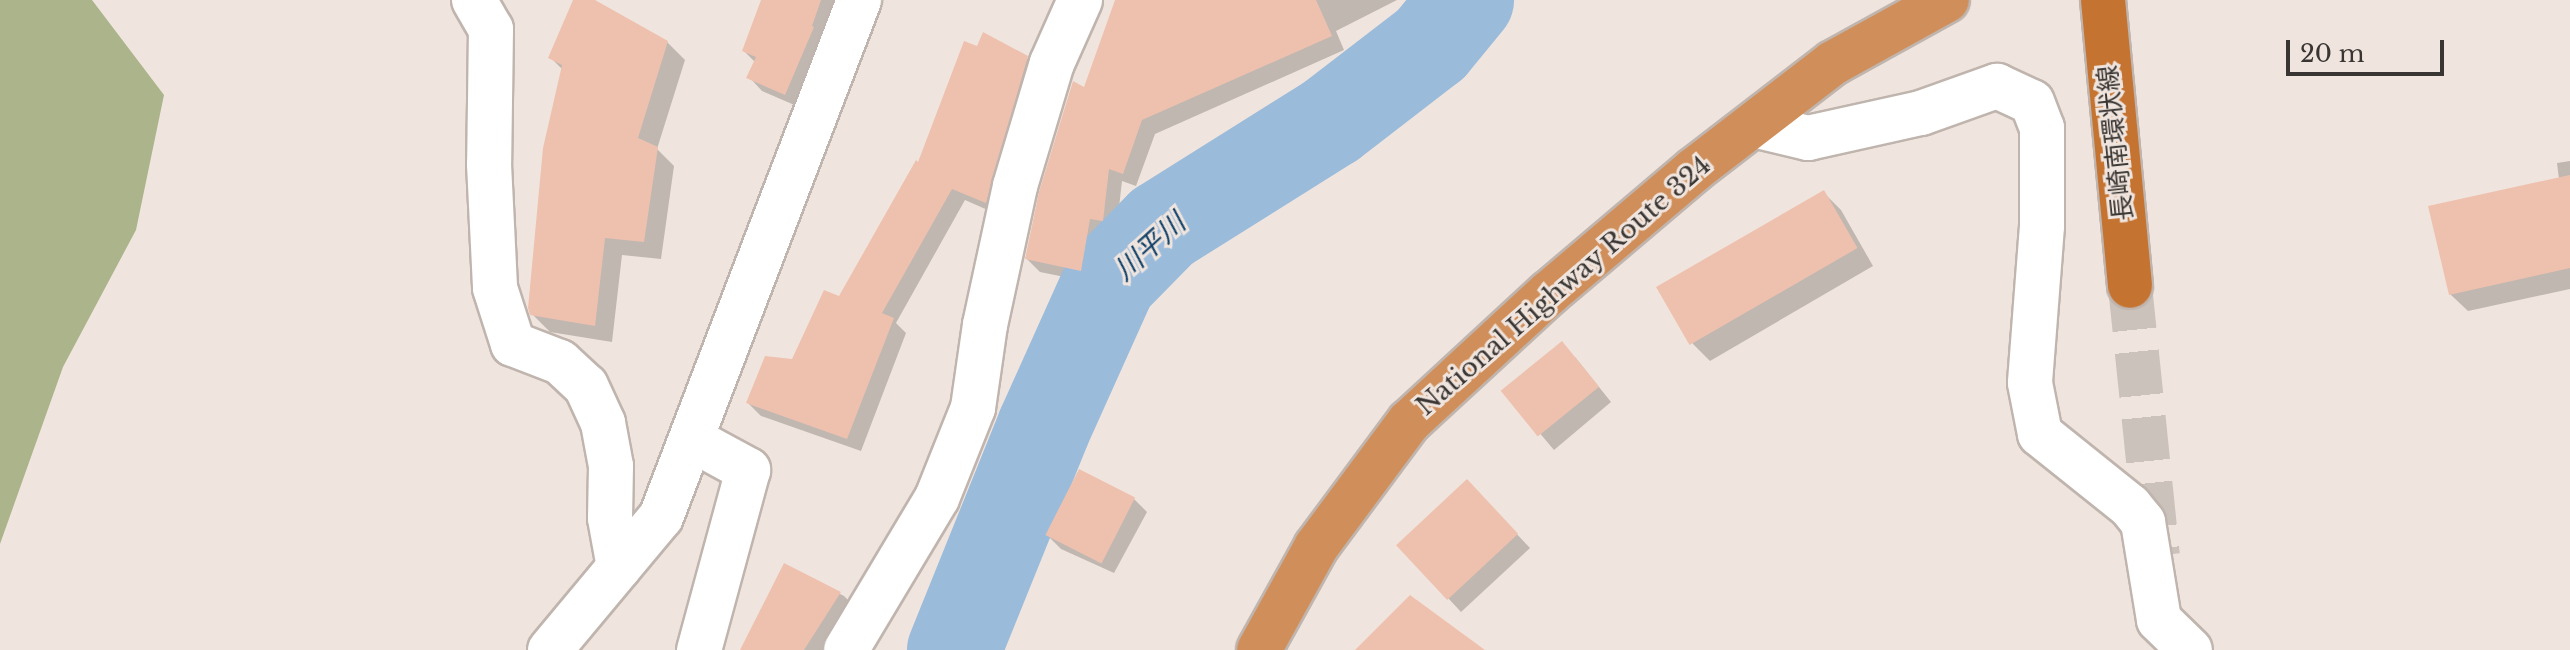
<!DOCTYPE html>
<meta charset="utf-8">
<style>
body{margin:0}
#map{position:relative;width:2570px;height:650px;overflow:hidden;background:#f0e5de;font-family:"Libre Baskerville","Noto Sans JP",serif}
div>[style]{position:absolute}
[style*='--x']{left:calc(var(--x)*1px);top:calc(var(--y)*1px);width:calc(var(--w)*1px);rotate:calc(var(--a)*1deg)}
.forest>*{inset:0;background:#abb48b}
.shadow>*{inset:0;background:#0003}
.river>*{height:94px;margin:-47px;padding:0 47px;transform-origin:47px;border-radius:47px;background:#9bbbdb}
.building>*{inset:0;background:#eec1af;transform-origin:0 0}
.motorway-tunnel>*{height:44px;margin-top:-22px;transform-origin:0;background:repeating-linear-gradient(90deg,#cbc2bc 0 44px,transparent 0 66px)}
.roads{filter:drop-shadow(2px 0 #c0b5ae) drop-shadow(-2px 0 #c0b5ae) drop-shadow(0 2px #c0b5ae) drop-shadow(0 -2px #c0b5ae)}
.minor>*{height:44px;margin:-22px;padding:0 22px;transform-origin:22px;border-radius:22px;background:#fff}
.trunk>*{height:44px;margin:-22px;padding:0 22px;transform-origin:22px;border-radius:22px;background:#d08f5a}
.motorway>*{height:44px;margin:-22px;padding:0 22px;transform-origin:22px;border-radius:22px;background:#c47330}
span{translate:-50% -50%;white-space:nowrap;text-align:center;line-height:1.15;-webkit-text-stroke:6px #f0e5de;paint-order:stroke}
.street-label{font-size:26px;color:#393532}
.water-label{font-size:28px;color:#0d3f68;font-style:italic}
.scale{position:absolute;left:2286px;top:40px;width:158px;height:36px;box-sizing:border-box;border:4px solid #393532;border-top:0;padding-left:10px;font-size:24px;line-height:28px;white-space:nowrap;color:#393532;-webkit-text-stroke:6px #f0e5de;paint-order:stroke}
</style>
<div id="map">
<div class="forest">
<i style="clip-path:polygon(0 0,92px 0,164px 95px,136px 230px,63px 367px,0 544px)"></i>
</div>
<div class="shadow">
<i style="clip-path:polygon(575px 0,591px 0,667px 42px,685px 60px,657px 149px,674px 166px,661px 259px,622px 255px,612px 342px,550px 332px,532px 314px,563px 70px,550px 57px)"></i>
<i style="clip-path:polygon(763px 0,840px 0,799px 107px,762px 91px,749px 77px,755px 62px,744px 51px)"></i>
<i style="clip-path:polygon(1118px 0,1397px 0,1336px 31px,1344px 50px,1155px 134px,1136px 186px,1122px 181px,1116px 234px,1103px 232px,1094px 283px,1040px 272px,1027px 259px)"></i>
<i style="clip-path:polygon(1027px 58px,1040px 71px,999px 215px,965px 200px,896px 323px,906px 333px,861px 451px,761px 416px,748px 403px,793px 361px,840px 299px,918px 165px)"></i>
<i style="clip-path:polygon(2570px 161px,2570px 289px,2468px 311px,2450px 294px,2559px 179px,2557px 163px)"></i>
<i style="clip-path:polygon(1823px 192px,1841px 210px,1873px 266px,1710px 361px,1693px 344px,1660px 289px)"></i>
<i style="clip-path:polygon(1575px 357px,1611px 402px,1554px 450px,1504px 391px)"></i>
<i style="clip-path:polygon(1480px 495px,1530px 548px,1461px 612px,1448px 598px)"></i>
<i style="clip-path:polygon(1133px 498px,1147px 512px,1114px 573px,1061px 549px,1047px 535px)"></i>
<i style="clip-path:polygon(785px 566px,844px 596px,856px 608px,837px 650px,744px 650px)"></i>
</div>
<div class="river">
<i style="--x:954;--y:650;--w:240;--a:-68"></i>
<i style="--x:1044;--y:427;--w:161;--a:-65.8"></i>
<i style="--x:1110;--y:280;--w:74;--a:-45.5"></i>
<i style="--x:1162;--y:227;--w:199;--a:-32.1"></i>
<i style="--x:1331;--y:121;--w:126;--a:-37.6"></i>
<i style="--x:1431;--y:44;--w:57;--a:-50.7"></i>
</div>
<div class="building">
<i style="clip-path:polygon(573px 0,595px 0,668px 41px,638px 138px,658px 147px,644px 242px,605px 238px,595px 326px,530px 315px,528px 308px,543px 148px,562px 65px,548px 58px)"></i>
<i style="clip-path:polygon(761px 0,821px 0,812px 26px,814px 27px,785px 95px,746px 78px,756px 57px,742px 51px)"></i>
<i style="clip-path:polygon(1115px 0,1316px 0,1332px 36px,1142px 120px,1123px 174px,1109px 169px,1103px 221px,1090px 219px,1081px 271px,1025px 259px,1039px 192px,1073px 81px,1084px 87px)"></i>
<i style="clip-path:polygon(983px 32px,1028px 56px,986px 203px,952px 189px,882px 313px,894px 318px,847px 439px,746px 403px,765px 356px,792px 359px,824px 290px,839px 296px,916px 160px,918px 162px,964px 41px,977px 46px)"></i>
<i style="clip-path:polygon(2570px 175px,2570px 268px,2449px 295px,2428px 206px)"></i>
<i style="left:1824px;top:190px;width:67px;height:194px;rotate:60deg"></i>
<i style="left:1562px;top:341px;width:59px;height:79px;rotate:51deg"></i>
<i style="left:1079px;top:469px;width:63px;height:74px;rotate:27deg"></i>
<i style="left:1467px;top:479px;width:75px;height:97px;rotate:47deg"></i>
<i style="clip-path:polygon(784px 563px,841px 592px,804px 650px,740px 650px)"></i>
<i style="clip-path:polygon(1410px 595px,1485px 650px,1355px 650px)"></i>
</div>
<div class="motorway-tunnel">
<i style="--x:2130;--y:286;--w:271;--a:84.1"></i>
</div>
<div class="roads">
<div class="minor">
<i style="--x:474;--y:0;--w:34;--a:60"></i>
<i style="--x:491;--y:29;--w:135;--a:90.8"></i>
<i style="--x:489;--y:164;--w:124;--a:87.2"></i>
<i style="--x:495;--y:288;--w:59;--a:72.2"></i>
<i style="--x:513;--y:344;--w:50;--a:21"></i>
<i style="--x:560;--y:362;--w:35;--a:43"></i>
<i style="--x:586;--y:386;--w:41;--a:65.3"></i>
<i style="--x:603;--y:423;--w:44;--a:79.5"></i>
<i style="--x:611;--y:466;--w:52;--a:91.1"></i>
<i style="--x:610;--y:518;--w:50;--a:79.6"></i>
<i style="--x:1754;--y:125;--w:56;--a:13.5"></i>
<i style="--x:1808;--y:138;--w:116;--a:-12.5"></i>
<i style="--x:1921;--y:113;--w:81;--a:-19.6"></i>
<i style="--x:1997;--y:86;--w:38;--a:25"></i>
<i style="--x:2032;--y:102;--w:28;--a:69"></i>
<i style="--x:2042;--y:128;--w:98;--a:90"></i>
<i style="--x:2042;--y:226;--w:157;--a:94.4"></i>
<i style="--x:2030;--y:383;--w:52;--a:78.9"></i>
<i style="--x:2040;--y:434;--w:115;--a:38.7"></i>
<i style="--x:2130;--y:506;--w:21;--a:51"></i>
<i style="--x:2143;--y:522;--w:99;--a:80.7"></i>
<i style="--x:2159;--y:620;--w:43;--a:44.1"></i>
<i style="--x:693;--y:440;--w:63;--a:28.6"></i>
<i style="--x:748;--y:470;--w:187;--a:105.2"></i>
<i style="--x:550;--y:650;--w:173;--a:-50.2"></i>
<i style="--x:661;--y:517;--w:554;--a:-69.04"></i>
<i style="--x:846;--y:650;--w:177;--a:-59.1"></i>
<i style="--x:937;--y:498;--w:97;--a:-68.2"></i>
<i style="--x:973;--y:408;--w:84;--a:-81.8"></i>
<i style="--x:985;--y:325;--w:142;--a:-77.8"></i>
<i style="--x:1015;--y:186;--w:128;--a:-73.3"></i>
<i style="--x:1052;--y:63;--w:69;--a:-66"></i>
</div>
<div class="trunk">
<i style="--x:1259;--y:650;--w:118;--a:-61"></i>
<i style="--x:1316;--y:547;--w:156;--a:-53.4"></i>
<i style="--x:1409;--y:422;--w:190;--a:-42.7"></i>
<i style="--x:1549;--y:293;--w:190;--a:-40.3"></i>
<i style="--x:1694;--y:170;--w:175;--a:-37.6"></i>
<i style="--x:1833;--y:63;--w:130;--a:-28.9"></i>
</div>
<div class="motorway">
<i style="--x:2103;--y:0;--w:287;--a:84.6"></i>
</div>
</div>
<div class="street-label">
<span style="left:2116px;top:143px;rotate:-96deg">長崎南環状線</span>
<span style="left:1564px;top:286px;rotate:-41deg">National Highway Route 324</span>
</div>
<div class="water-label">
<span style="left:1150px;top:247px;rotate:-42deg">川平川</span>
</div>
<div class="scale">20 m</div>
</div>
